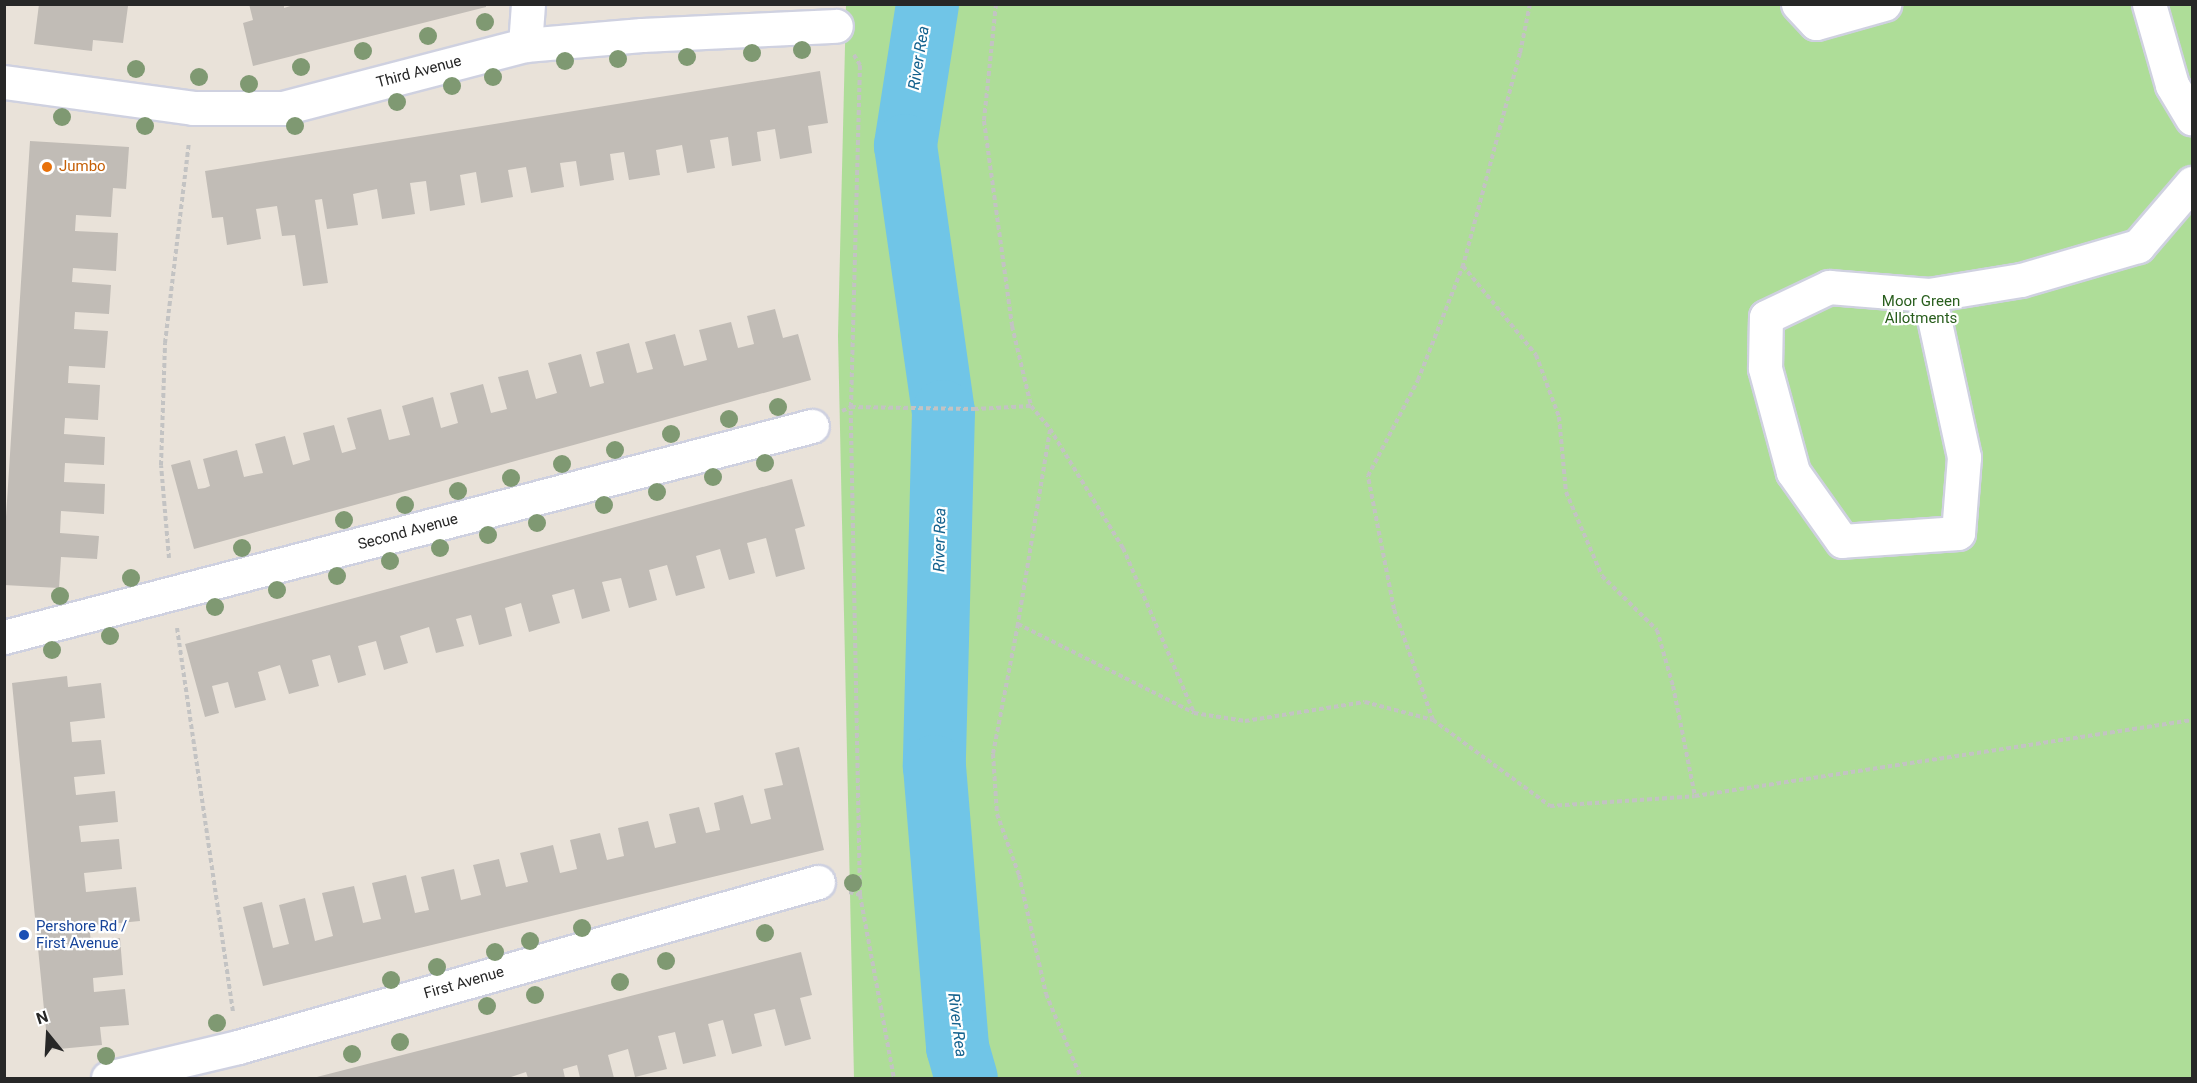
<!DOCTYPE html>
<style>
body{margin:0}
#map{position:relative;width:2197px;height:1083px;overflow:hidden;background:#e9e2d9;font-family:Roboto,sans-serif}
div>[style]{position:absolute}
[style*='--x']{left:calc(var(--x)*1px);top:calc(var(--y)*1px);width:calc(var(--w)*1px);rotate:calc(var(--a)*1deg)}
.green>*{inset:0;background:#aedd98}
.river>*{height:63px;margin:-31.5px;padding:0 31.5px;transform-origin:31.5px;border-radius:31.5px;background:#70c5e7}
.building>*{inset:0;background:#c1bcb6}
.path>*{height:4px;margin-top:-2px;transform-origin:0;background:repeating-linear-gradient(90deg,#c3c3c3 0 4.5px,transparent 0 7.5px)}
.roads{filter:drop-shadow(2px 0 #cfd1e0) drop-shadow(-2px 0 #cfd1e0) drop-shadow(0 2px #cfd1e0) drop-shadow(0 -2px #cfd1e0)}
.minor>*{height:33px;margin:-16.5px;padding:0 16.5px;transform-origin:16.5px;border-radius:16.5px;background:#fff}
.trees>*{width:18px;height:18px;margin:-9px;border-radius:50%;background:#7f9972}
.dots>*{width:16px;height:16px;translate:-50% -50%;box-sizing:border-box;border:3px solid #fff;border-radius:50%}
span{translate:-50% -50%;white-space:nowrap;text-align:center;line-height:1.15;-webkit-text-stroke:4.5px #fff;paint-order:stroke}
.street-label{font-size:15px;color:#272727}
.food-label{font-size:15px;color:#c56008}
.left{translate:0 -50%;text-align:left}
.park-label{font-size:15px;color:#295e1d}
.transit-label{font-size:15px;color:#164399}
.water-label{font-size:16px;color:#14628e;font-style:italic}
.frame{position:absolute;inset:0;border:6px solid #272727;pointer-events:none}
.north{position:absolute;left:18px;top:1005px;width:60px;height:60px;-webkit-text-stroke:4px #fff;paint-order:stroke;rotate:342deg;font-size:16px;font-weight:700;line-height:24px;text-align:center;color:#272727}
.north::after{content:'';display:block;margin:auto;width:21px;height:27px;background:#272727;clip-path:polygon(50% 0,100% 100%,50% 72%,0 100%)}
</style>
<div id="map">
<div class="green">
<i style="clip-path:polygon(846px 5px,2192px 5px,2192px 1078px,854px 1078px,838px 336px)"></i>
</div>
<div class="river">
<i style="--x:927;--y:4;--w:143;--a:98.9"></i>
<i style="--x:905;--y:145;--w:269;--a:81.9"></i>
<i style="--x:943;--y:411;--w:355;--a:91.5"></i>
<i style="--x:934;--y:766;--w:282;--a:85.3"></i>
<i style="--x:957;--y:1047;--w:32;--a:74"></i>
</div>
<div class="building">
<i style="clip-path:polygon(39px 4px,128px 6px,123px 43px,93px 40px,92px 51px,34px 44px)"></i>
<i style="clip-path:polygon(249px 4px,284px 4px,284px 8px,297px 4px,486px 4px,486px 7px,253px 66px,243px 23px,253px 20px)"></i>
<i style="clip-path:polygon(820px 71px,828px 123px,808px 126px,812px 153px,780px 159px,775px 129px,757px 132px,761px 161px,732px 166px,728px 137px,710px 140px,715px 168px,687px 173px,682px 145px,656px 150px,660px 175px,629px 180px,624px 152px,610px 154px,614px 180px,580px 186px,576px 161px,560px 163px,564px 187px,531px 193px,526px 167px,508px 170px,513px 197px,481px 203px,476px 172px,460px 175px,465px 205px,430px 211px,426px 181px,410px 183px,415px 214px,382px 219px,377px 189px,353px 194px,358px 225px,327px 229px,322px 199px,315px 200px,328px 283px,303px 286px,295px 235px,282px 236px,277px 206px,256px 209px,261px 239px,227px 245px,223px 217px,212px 218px,205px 171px)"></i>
<i style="clip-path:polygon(30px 141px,129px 147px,126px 189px,113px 188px,111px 217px,76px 215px,75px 231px,118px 233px,116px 271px,73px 268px,72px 282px,111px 285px,109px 314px,75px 312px,74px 329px,108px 331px,105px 368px,69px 366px,68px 383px,100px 385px,98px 420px,65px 418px,64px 434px,105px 437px,104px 465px,65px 463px,64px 482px,105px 484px,104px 514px,61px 511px,60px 533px,99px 536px,97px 559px,61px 557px,59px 588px,4px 585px,4px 548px)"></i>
<i style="clip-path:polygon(775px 309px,783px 338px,798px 334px,811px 380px,194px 549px,171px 465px,190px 460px,198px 489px,205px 488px,210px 486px,203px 459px,237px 450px,244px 477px,253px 475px,263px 473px,255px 444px,285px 436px,293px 465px,310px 460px,303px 433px,334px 425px,342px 453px,356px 449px,347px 418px,381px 409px,389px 440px,410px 435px,402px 406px,433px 397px,441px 428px,458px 423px,450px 393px,483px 384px,491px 413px,507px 409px,498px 377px,528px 370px,536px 399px,557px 393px,548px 363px,581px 354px,590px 387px,604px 383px,596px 352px,629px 343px,637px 373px,653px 369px,645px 342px,675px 334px,684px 366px,707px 360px,699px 330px,731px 322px,738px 348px,754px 344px,747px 316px)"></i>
<i style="clip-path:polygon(792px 479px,805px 526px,795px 529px,805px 569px,776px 577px,766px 538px,747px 543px,755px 573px,729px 580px,720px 549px,696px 556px,705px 588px,676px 596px,667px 565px,649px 570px,657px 600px,629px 608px,621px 578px,602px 582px,610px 611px,582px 619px,574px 589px,552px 595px,560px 623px,529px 632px,521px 603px,505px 608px,512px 636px,479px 645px,471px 615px,456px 619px,464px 646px,436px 653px,429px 627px,400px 636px,408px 663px,384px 670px,376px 641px,358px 646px,366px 675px,338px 683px,330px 655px,312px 660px,319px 686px,289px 694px,280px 665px,258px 672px,266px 700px,235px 708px,228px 682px,212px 686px,219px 713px,205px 717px,185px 644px)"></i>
<i style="clip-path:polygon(67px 676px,68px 687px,101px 683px,105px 718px,70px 722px,72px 742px,101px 740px,105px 774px,74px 777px,76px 795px,115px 791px,118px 822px,79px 826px,81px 842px,119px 839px,122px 869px,84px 873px,86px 892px,136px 887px,140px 921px,89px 926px,91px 941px,120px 938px,123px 975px,93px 978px,94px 992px,125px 989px,129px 1025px,100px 1027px,102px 1045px,48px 1050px,12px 683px)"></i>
<i style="clip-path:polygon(799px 747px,824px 850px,263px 986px,243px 907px,262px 902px,273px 948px,289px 944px,279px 905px,305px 898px,315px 941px,333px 936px,322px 893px,354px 886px,363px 923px,381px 919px,372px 883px,406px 875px,415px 913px,429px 910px,421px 877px,454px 869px,461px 900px,481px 895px,473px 865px,499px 859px,506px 887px,528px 882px,520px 853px,553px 845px,560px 873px,577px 869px,570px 840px,600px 833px,607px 860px,624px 856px,618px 828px,648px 821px,655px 848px,676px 843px,669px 814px,699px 807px,706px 833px,720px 830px,714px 803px,743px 795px,751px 824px,771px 819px,764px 789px,783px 785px,775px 753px)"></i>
<i style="clip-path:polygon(801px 952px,812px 995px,800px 998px,811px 1039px,785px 1046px,775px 1009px,754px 1014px,762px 1046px,732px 1054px,723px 1020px,708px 1024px,716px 1056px,683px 1064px,675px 1032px,658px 1036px,667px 1069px,635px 1077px,628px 1049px,608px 1055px,614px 1078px,580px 1078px,577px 1065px,563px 1069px,565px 1078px,528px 1078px,526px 1072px,508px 1078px,313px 1078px)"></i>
</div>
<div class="path">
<i style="--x:996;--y:4;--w:118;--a:95.9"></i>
<i style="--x:984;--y:121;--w:207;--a:82.2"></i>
<i style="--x:1012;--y:326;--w:82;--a:76.6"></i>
<i style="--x:1031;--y:406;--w:30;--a:50"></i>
<i style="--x:1050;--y:429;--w:140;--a:58.5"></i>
<i style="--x:1123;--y:548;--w:180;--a:66.7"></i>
<i style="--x:1530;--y:4;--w:50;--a:101.5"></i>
<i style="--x:1520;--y:53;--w:220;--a:105"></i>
<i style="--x:1463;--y:266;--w:115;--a:50.6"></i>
<i style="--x:1536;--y:355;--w:66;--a:69.6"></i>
<i style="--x:1559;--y:417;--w:75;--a:84.7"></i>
<i style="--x:1566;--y:492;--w:91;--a:66.8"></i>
<i style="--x:1602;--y:576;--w:77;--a:44.5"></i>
<i style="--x:1657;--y:630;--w:58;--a:74.1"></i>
<i style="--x:1673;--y:686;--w:112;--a:78.7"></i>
<i style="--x:842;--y:411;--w:10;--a:-24"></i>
<i style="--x:851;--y:407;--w:123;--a:0.9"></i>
<i style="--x:974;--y:409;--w:57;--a:-3"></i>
<i style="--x:1050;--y:430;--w:197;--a:99.4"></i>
<i style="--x:1018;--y:624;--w:132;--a:100.9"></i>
<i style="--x:993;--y:754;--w:60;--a:86.2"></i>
<i style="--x:997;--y:814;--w:65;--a:70.2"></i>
<i style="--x:1019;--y:875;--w:122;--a:77.2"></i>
<i style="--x:1046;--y:994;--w:91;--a:67.4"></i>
<i style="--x:169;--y:558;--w:93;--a:-94.9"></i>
<i style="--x:161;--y:465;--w:122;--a:-88.1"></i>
<i style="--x:165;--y:343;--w:202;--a:-83.2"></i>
<i style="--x:1018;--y:624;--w:197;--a:26.8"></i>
<i style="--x:1194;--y:713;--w:52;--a:8.9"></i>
<i style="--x:1245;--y:721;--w:121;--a:-9"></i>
<i style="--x:1365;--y:702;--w:70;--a:14.8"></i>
<i style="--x:1433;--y:720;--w:145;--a:36.3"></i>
<i style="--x:1550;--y:806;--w:145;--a:-3.9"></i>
<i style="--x:1695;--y:796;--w:503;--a:-8.69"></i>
<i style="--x:177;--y:628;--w:389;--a:81.7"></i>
<i style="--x:1433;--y:720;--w:118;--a:-109.4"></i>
<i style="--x:1394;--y:609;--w:136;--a:-101.1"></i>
<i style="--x:1368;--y:476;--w:108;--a:-62.5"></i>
<i style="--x:1418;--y:380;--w:123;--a:-68.5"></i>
<i style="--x:849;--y:892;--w:11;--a:15"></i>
<i style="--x:860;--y:895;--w:488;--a:-91.1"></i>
<i style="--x:851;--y:407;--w:342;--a:-88.5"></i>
<i style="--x:860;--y:65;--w:12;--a:-121"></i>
<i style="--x:860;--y:895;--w:186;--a:79.5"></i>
</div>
<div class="roads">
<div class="minor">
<i style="--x:1798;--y:4;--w:26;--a:47"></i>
<i style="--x:1816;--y:23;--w:71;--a:-15.6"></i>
<i style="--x:2149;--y:4;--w:84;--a:74.1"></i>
<i style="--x:2172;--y:85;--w:39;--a:59"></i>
<i style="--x:525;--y:45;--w:41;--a:-85.8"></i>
<i style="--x:4;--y:82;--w:191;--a:7.8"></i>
<i style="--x:193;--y:108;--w:90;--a:0"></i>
<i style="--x:283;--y:108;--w:250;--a:-14.6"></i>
<i style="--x:525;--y:45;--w:117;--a:-4.9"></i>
<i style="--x:642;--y:35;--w:194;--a:-2.7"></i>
<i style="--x:1929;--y:295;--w:166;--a:77.8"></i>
<i style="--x:1964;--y:457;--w:76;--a:94.5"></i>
<i style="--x:1958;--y:533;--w:116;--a:176.1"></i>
<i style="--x:1842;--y:541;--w:85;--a:-125.4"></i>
<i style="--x:1793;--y:472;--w:108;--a:-105.1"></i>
<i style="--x:1765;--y:368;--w:51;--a:-88.9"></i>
<i style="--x:1766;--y:317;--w:70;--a:-25.5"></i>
<i style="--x:1829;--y:287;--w:100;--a:4.6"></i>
<i style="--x:1929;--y:295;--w:93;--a:-9.3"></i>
<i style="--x:2021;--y:280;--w:122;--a:-16.2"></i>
<i style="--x:2138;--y:246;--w:83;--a:-49.4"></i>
<i style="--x:4;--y:637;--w:835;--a:-14.64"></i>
<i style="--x:108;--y:1078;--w:134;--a:-13.4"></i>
<i style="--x:238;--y:1047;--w:603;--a:-15.88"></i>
</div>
</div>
<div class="trees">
<i style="left:485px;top:22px"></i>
<i style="left:428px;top:36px"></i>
<i style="left:802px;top:50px"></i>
<i style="left:363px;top:51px"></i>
<i style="left:752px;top:53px"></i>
<i style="left:687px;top:57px"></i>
<i style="left:618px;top:59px"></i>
<i style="left:565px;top:61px"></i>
<i style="left:301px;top:67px"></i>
<i style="left:136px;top:69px"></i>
<i style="left:199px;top:77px"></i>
<i style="left:493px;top:77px"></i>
<i style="left:249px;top:84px"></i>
<i style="left:452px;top:86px"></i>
<i style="left:397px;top:102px"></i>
<i style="left:62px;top:117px"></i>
<i style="left:145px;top:126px"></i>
<i style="left:295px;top:126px"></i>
<i style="left:778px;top:407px"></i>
<i style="left:729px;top:419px"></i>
<i style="left:671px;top:434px"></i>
<i style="left:615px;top:450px"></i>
<i style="left:765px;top:463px"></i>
<i style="left:562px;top:464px"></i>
<i style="left:713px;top:477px"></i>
<i style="left:511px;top:478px"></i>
<i style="left:458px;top:491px"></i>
<i style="left:657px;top:492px"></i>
<i style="left:405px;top:505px"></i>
<i style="left:604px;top:505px"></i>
<i style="left:344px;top:520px"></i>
<i style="left:537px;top:523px"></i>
<i style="left:488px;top:535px"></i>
<i style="left:242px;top:548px"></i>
<i style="left:440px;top:548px"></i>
<i style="left:390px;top:561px"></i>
<i style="left:337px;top:576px"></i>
<i style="left:131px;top:578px"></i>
<i style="left:277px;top:590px"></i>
<i style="left:60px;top:596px"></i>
<i style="left:215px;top:607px"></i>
<i style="left:110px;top:636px"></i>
<i style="left:52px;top:650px"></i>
<i style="left:853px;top:883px"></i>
<i style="left:582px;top:928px"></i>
<i style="left:765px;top:933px"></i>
<i style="left:530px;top:941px"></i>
<i style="left:495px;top:952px"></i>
<i style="left:666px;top:961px"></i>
<i style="left:437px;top:967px"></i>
<i style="left:391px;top:980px"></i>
<i style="left:620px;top:982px"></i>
<i style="left:535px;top:995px"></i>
<i style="left:487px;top:1006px"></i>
<i style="left:217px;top:1023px"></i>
<i style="left:400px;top:1042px"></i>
<i style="left:352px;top:1054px"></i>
<i style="left:106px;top:1056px"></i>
</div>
<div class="dots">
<i style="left:47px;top:167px;background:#e8710a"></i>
<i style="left:24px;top:935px;background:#1a4fb4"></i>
</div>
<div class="street-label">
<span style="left:419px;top:72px;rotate:-15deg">Third Avenue</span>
<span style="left:408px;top:532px;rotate:-15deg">Second Avenue</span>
<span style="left:464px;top:983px;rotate:-16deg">First Avenue</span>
</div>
<div class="food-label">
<span class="left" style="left:59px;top:167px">Jumbo</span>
</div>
<div class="park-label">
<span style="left:1921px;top:310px">Moor Green<br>Allotments</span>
</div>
<div class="transit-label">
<span class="left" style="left:36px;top:935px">Pershore Rd /<br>First Avenue</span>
</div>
<div class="water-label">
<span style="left:919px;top:58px;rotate:-81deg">River Rea</span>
<span style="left:940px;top:540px;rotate:-89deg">River Rea</span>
<span style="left:957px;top:1025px;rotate:83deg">River Rea</span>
</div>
<div class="frame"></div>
<div class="north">N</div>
</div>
